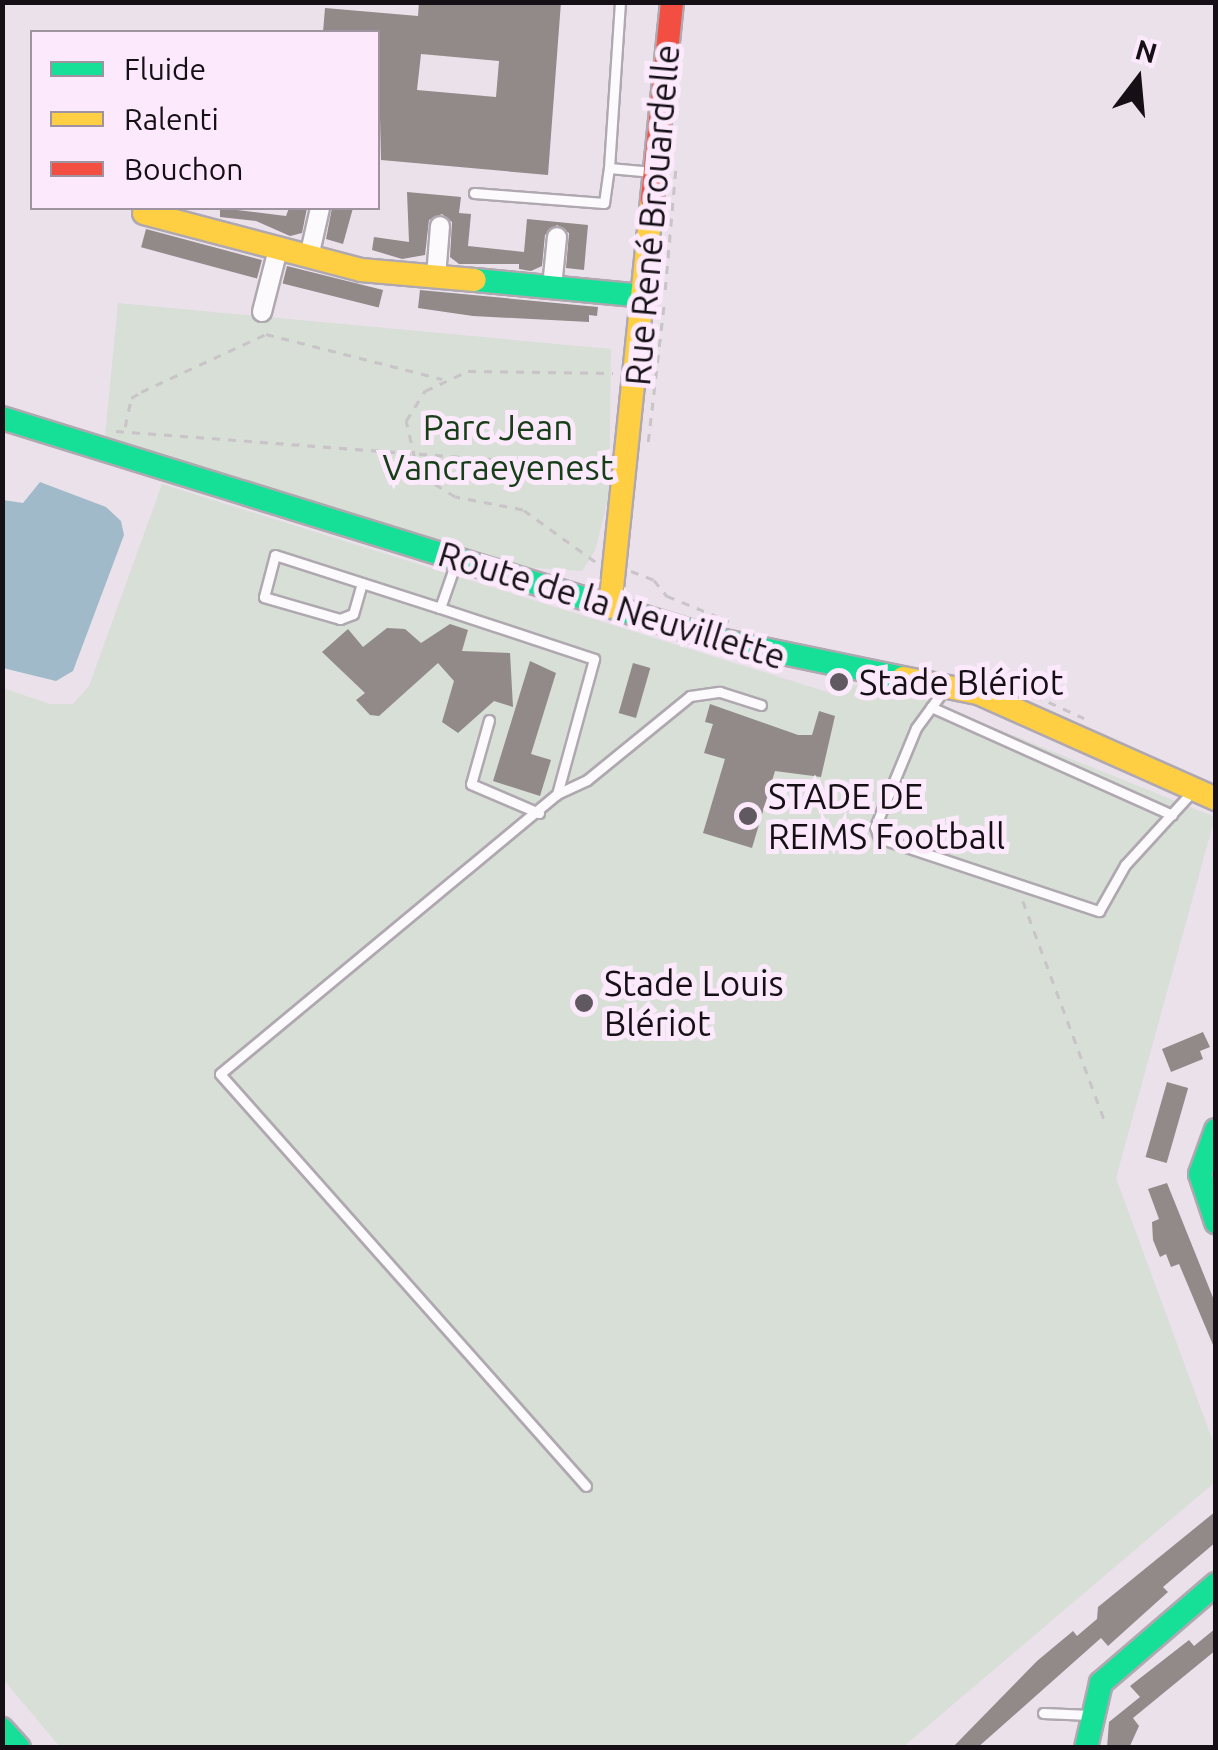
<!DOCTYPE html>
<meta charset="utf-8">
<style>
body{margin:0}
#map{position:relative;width:1218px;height:1750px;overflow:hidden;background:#ebe1eb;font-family:Ubuntu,sans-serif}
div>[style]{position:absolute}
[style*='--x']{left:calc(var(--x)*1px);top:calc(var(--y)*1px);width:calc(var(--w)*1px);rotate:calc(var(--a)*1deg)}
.green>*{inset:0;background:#d7dfd6}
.water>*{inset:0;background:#a1bac9}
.building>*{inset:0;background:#928989;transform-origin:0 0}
.path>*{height:2.5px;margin-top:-1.25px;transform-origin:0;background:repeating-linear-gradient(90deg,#c8c4c8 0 8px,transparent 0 16px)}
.roads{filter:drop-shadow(2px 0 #b0a8b0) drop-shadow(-2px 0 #b0a8b0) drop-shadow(0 2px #b0a8b0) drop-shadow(0 -2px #b0a8b0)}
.lane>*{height:9px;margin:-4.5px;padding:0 4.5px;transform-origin:4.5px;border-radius:4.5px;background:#fcfafc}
.street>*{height:18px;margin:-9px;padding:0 9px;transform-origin:9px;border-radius:9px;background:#fcfafc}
.fast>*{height:22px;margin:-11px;padding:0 11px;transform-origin:11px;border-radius:11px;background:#16e098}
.slow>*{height:22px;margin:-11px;padding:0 11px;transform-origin:11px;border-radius:11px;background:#ffcf43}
.jam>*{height:22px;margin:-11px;padding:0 11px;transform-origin:11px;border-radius:11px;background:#f24e42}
.dots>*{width:28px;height:28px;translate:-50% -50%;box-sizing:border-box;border:5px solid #fceafc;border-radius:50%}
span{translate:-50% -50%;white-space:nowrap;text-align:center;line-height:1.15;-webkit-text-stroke:10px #fceafc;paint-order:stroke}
.street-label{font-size:35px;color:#161016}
.park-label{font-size:35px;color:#163e17}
.poi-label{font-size:35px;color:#161016}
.left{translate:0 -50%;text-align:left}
.frame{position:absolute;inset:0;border:5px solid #161016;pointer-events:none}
.legend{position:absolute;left:30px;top:30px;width:350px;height:180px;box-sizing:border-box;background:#fceafc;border:2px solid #a093a0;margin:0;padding:12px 18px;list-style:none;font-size:30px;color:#161016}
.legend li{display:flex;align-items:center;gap:20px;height:50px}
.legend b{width:50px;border:2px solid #a093a0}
.north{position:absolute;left:1088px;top:30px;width:100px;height:100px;-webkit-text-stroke:8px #fceafc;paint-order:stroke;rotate:16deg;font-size:28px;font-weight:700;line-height:40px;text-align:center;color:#161016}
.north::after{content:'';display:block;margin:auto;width:35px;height:45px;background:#161016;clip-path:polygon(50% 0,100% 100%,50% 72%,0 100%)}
</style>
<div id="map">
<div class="green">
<i style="clip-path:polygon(118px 303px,611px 349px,609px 495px,595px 551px,582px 571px,521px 567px,105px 436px)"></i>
<i style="clip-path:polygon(162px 484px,840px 696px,845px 684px,901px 690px,1215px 817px,1116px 1178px,1215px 1447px,1215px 1482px,903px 1747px,60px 1747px,3px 1679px,3px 688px,50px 704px,73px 704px,89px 686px)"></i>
</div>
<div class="water">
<i style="clip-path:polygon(40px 482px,106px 507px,121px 521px,124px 535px,73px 671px,56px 681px,3px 668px,3px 500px,23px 503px)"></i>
</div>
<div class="building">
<i style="clip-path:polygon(evenodd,419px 2px,561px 2px,548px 175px,381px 160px,378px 32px,323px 32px,325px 8px,418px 16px,419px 2px,421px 54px,499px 61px,496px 97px,417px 90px,421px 54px)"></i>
<i style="clip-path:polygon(407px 192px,461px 197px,459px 213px,471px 214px,468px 246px,524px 252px,527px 219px,588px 225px,584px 270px,566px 268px,569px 233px,557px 225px,545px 235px,542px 266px,531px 271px,519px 269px,519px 264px,459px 264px,450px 257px,452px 222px,442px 214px,429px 220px,425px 255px,402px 259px,372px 250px,374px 237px,409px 242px)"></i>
<i style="clip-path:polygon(220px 208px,286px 216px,289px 208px,307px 208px,302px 233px,290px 236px,256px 221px,220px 217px)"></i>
<i style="clip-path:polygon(332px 208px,353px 208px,343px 244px,326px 239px)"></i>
<i style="left:146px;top:229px;width:120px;height:19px;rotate:15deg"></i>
<i style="left:287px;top:266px;width:99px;height:18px;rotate:14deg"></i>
<i style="clip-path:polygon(420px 290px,598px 307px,597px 316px,589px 315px,589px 322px,473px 316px,418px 308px)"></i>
<i style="clip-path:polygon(450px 624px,468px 630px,462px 651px,510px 653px,513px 707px,494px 701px,458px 733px,442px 722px,454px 681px,438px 663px,379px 716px,370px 715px,356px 700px,365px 693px,322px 652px,348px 629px,363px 647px,387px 628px,405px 629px,421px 643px)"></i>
<i style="clip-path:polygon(530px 661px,556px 673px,531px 754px,551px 760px,540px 796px,493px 781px)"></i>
<i style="left:633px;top:663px;width:18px;height:52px;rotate:16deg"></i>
<i style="clip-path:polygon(710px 704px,798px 735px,812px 735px,819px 711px,835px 716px,821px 777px,775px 771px,752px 848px,703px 833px,725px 759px,704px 753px,713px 724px,705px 722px)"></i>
<i style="clip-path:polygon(1203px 1032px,1210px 1047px,1200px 1051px,1203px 1059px,1171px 1072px,1162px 1049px)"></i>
<i style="left:1167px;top:1082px;width:22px;height:78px;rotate:16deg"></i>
<i style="clip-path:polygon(1167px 1183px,1216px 1305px,1216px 1352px,1179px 1264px,1171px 1267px,1166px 1254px,1160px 1257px,1153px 1240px,1152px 1222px,1159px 1219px,1148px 1189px)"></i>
<i style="clip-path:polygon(1216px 1511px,1216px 1542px,1163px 1587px,1168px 1592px,1108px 1646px,1101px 1638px,977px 1748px,952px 1748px,1037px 1661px,1073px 1631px,1077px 1636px,1097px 1619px,1098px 1607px)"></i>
<i style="clip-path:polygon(1216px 1628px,1216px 1650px,1133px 1718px,1139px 1726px,1129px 1748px,1107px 1748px,1109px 1722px,1140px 1697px,1130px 1686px,1189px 1640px,1194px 1646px)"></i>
</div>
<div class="path">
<i style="--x:665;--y:290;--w:127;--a:-85"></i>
<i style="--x:125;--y:427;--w:30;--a:-78"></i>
<i style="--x:131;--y:398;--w:12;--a:-31"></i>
<i style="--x:141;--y:392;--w:138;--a:-24.9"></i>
<i style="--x:266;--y:334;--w:182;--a:14.3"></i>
<i style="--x:116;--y:431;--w:490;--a:4.3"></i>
<i style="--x:648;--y:442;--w:140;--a:-83.4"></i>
<i style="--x:389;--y:471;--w:27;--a:6"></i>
<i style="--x:595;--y:562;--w:89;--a:-144.2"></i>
<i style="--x:523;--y:510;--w:69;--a:-169.2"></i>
<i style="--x:455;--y:497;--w:44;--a:-148.1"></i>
<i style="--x:418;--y:474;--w:54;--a:-102.8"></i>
<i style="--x:406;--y:421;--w:36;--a:-58"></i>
<i style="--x:425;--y:391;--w:47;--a:-24.9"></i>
<i style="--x:468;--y:371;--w:145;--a:0.8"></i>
<i style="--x:631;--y:571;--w:25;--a:21"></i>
<i style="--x:654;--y:580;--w:21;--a:51"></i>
<i style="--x:667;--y:596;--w:67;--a:22"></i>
<i style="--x:1005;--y:682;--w:87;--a:24.5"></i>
<i style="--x:1023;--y:901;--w:238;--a:69.6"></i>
</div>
<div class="roads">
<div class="lane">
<i style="--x:620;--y:2;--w:166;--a:93.8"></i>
<i style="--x:609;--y:168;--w:44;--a:5.2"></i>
<i style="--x:474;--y:193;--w:130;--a:4.4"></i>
<i style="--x:604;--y:203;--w:35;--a:-82"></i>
<i style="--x:362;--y:583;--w:32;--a:106"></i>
<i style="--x:353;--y:614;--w:14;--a:159"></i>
<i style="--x:340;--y:619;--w:79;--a:-163.9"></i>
<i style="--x:264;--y:597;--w:43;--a:-75.3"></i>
<i style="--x:275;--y:555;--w:173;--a:17.8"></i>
<i style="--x:440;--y:608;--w:49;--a:-70.8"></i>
<i style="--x:440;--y:608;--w:162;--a:18.3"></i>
<i style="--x:594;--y:659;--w:140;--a:105.3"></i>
<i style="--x:557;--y:794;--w:438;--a:140.3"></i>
<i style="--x:220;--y:1074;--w:551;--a:48.38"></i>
<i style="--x:946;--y:687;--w:51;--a:126.2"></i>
<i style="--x:916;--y:728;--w:107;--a:112.5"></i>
<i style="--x:875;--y:827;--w:12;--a:70"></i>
<i style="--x:879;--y:838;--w:232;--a:18.4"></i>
<i style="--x:1099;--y:911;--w:53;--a:-60.5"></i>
<i style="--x:1125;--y:865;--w:99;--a:-47.5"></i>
<i style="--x:931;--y:707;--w:264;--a:24.1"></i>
<i style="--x:489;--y:720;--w:66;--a:105.7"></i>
<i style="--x:471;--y:784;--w:74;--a:23.1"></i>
<i style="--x:557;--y:794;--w:33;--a:-25"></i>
<i style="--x:587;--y:780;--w:133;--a:-39.2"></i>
<i style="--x:690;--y:696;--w:30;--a:-8"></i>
<i style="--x:720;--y:692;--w:43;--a:17.6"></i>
<i style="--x:1043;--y:1713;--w:47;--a:2.4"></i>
</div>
<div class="street">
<i style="--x:309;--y:257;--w:50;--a:-77.3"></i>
<i style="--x:436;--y:277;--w:51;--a:-85.5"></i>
<i style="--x:552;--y:287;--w:50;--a:-84.3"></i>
<i style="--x:262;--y:312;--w:65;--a:-75.7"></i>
</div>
<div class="fast">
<i style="--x:475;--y:280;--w:171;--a:5.4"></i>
<i style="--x:2;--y:418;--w:746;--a:17.22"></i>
<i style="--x:715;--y:639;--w:192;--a:11.7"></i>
<i style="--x:1216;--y:1130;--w:47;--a:110"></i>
<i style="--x:1200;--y:1174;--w:51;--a:71.6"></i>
<i style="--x:2;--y:1729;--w:25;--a:48"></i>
<i style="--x:1086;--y:1748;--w:67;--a:-77"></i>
<i style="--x:1101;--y:1683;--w:152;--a:-40.7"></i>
</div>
<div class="slow">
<i style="--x:144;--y:213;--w:224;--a:14.7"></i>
<i style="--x:361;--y:270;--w:114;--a:5"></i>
<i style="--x:610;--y:607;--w:410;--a:-84.1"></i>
<i style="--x:903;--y:678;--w:76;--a:11.3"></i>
<i style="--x:978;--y:693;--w:261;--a:24"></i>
</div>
<div class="jam">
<i style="--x:652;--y:199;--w:198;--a:-84.2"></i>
</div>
</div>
<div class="dots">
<i style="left:839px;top:682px;background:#615961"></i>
<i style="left:748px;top:816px;background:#615961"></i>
<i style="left:584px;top:1003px;background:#615961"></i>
</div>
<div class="street-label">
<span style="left:652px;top:215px;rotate:-85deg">Rue René Brouardelle</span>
<span style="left:612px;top:605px;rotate:17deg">Route de la Neuvillette</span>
</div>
<div class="park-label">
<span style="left:498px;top:447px">Parc Jean<br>Vancraeyenest</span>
</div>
<div class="poi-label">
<span class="left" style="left:859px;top:682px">Stade Blériot</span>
<span class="left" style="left:768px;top:816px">STADE DE<br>REIMS Football</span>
<span class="left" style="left:604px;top:1003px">Stade Louis<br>Blériot</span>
</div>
<div class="frame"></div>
<ul class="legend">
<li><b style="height:12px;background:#16e098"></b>Fluide</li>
<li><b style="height:12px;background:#ffcf43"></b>Ralenti</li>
<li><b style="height:12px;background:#f24e42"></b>Bouchon</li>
</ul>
<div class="north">N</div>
</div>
